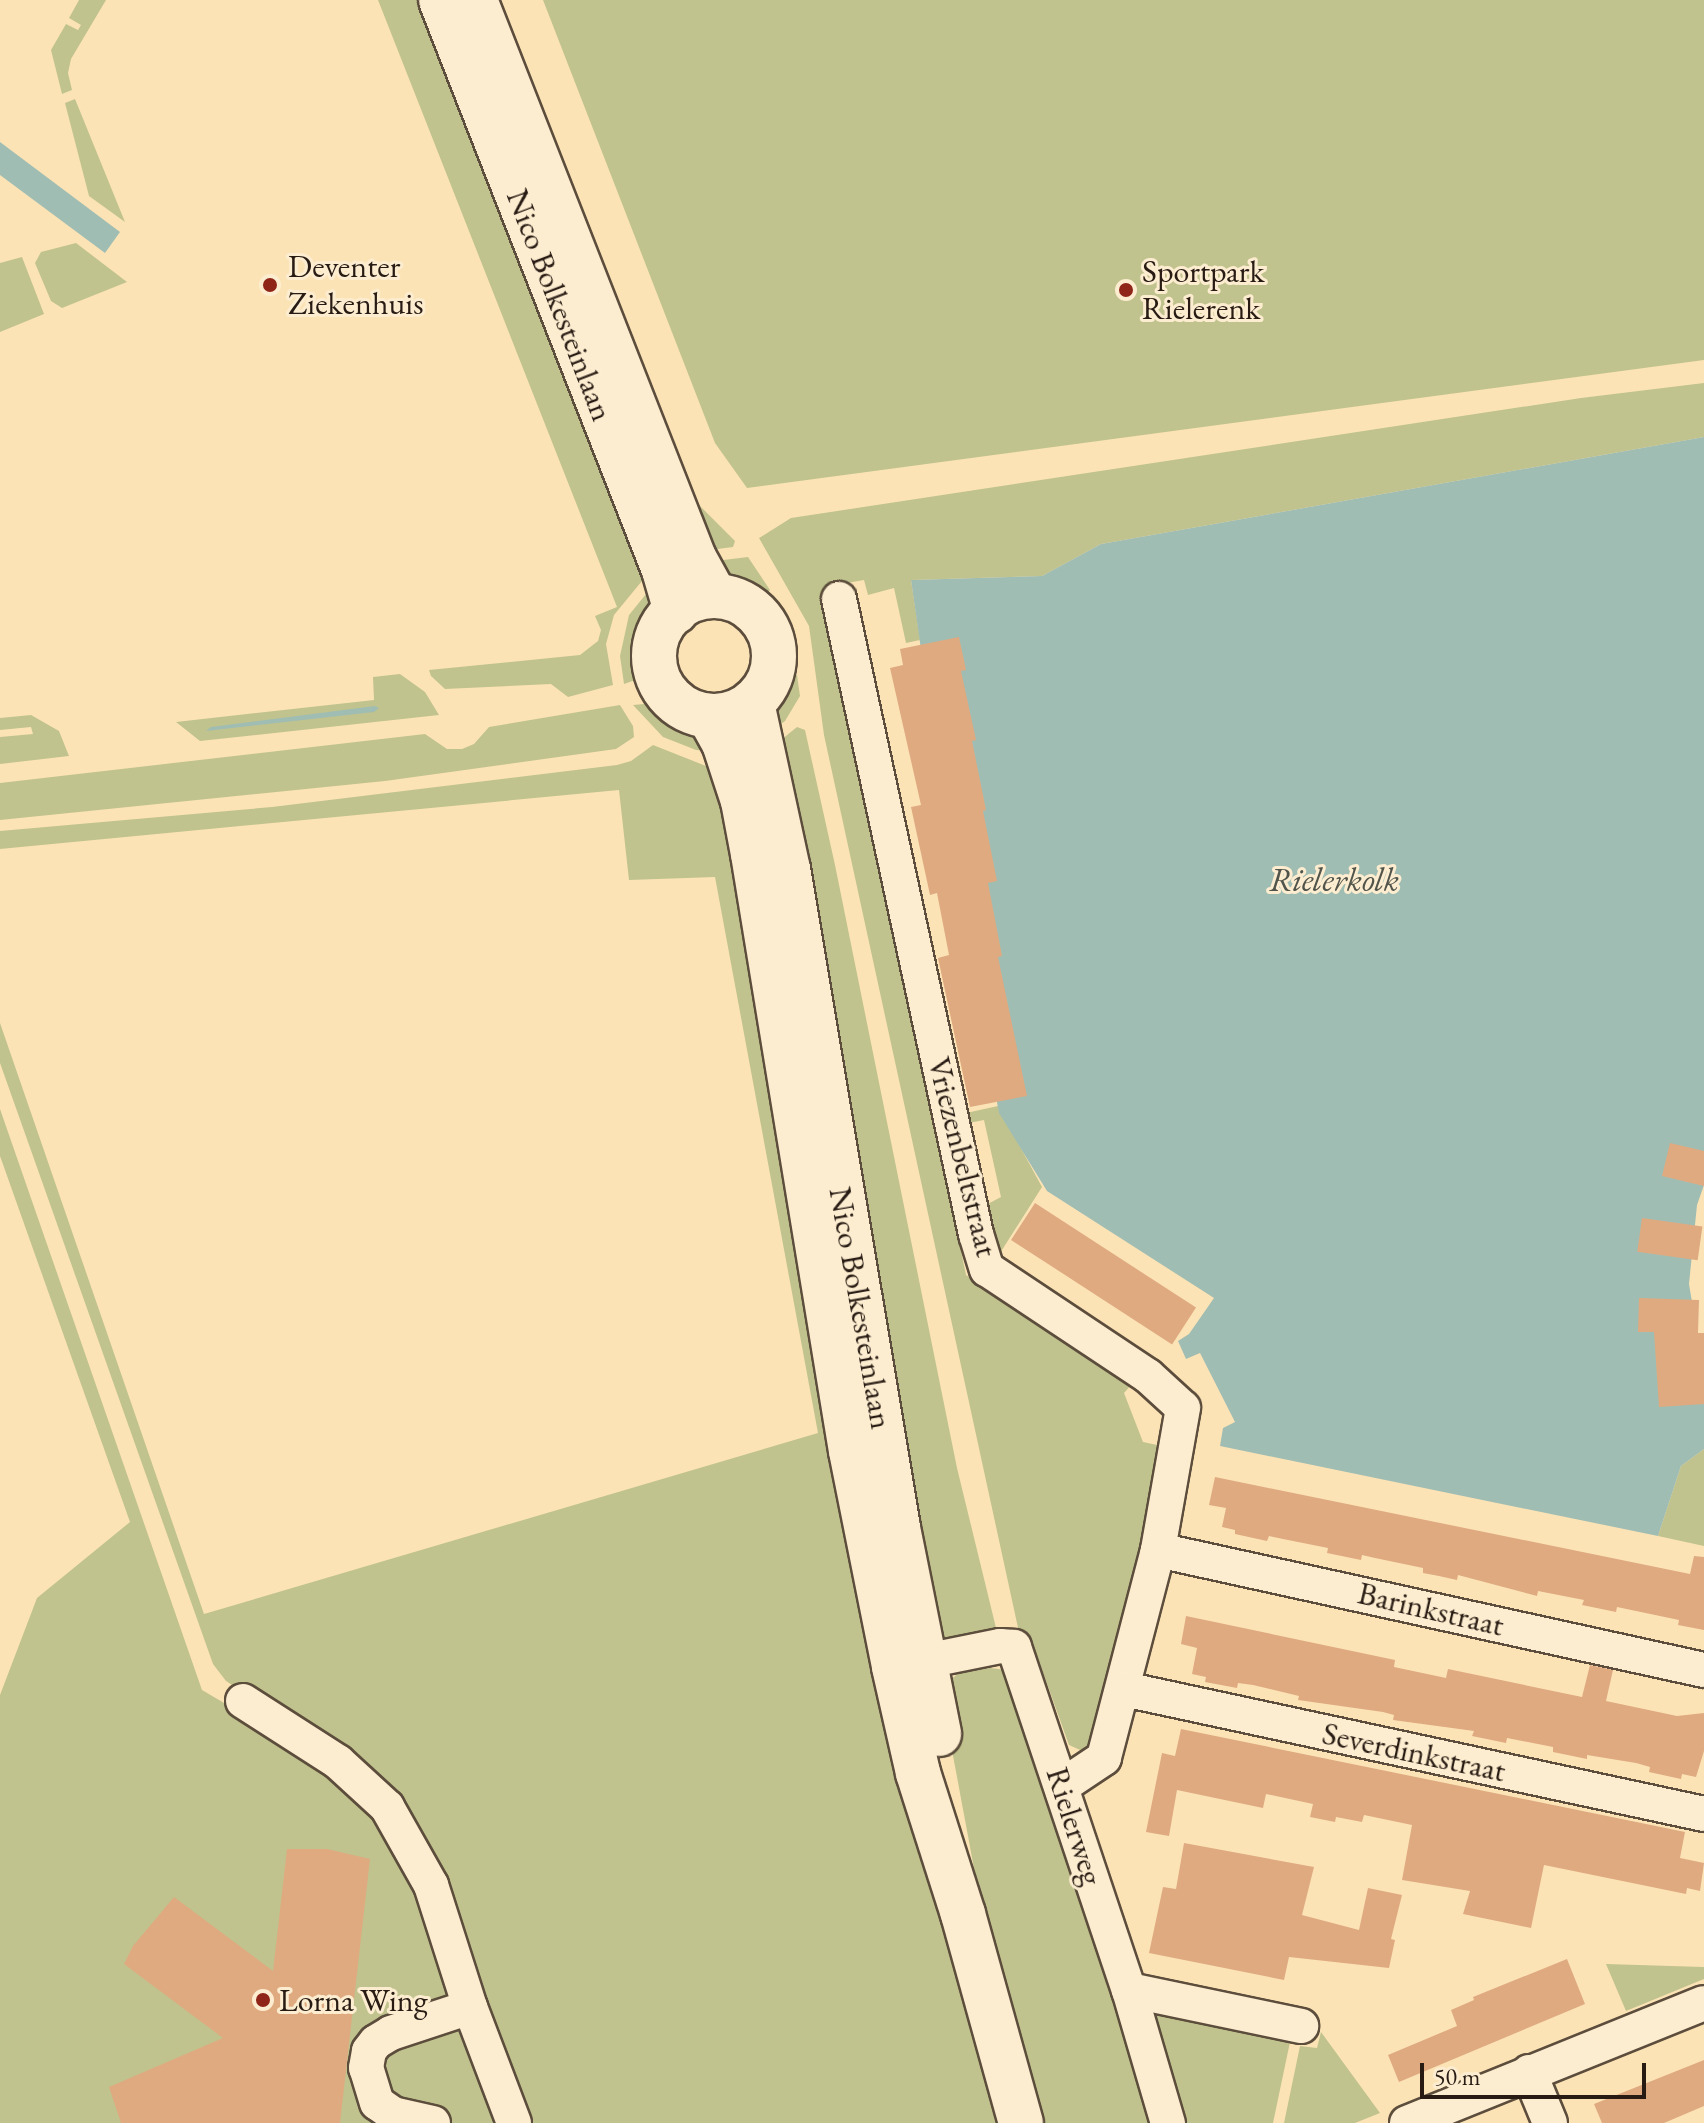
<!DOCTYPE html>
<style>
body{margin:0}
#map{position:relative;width:1704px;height:2123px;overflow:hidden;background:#fce3b6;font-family:"EB Garamond",serif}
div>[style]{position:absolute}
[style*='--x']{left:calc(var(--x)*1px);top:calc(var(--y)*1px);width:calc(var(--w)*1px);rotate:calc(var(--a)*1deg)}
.green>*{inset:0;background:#c0c38d}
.water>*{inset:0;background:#a0bdb3}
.building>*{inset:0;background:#dfaa80;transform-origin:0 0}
.roads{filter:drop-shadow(2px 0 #5c4d3c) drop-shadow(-2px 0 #5c4d3c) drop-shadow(0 2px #5c4d3c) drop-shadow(0 -2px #5c4d3c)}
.minor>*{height:34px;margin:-17px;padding:0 17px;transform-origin:17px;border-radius:17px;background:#fdedd0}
.tertiary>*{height:44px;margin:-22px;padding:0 22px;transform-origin:22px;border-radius:22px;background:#fdedd0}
.tertiary>.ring{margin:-22px;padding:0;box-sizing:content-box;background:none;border:44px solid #fdedd0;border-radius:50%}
.dots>*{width:22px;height:22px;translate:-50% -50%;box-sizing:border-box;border:4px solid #fdedd0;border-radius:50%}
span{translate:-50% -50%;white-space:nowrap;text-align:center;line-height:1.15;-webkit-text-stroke:6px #fdedd0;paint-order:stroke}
.poi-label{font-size:32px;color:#271b13}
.left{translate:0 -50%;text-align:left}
.street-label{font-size:32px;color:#271b13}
.water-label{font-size:34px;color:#51544b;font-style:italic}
.scale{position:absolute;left:1420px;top:2063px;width:226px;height:36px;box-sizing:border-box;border:4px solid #271b13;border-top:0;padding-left:10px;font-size:24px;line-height:28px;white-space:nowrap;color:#271b13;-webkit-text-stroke:6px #fdedd0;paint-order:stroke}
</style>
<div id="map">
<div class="green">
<i style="clip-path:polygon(79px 0,106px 0,71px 59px,68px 73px,72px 90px,62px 94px,51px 50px,66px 24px,78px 30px,81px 25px,69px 18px)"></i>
<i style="clip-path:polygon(378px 0,429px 0,651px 570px,614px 615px,606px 644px,613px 685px,568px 697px,551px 684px,445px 689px,431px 676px,429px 670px,580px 655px,598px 641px,601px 630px,595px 616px,617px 607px)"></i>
<i style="clip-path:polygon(543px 0,1704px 0,1704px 360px,747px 488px,715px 443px)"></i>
<i style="clip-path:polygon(75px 99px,125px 222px,89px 196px,65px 103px)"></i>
<i style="clip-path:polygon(76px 243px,127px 282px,62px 308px,51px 301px,35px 263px,41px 252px)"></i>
<i style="clip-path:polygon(22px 257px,44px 314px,0 332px,0 263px)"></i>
<i style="clip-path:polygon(1704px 383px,1704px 437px,1101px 544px,1042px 576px,911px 580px,920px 640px,906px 643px,894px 588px,868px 595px,864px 580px,823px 587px,966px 1275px,1132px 1384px,1124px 1393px,1143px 1442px,1162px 1446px,1117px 1674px,1090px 1747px,1080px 1750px,1069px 1745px,1036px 1653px,1020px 1637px,824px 735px,809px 626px,759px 538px,791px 518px,1581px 398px)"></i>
<i style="clip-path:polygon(665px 445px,698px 504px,735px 541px,733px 547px,702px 551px)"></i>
<i style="clip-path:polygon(748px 557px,770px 590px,760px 601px,747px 591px,727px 584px,707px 562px)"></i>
<i style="clip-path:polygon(655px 583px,654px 616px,642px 651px,644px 673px,641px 678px,624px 684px,620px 656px,629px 615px)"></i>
<i style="clip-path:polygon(400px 674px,425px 692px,439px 715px,200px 741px,176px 722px,374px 700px,373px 677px)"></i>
<i style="clip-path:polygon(785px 674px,797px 675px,800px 696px,785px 721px,769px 733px,770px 706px)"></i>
<i style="clip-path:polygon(644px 704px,697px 732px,713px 751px,696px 750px,663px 737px,633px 705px)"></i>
<i style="clip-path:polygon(620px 705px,633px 726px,634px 737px,616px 749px,385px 781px,0 820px,0 783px,425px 734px,447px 749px,462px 749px,474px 744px,489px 727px)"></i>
<i style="clip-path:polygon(31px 715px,59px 731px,69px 756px,0 764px,0 737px,33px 734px,31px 727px,0 730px,0 718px)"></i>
<i style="clip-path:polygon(797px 727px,805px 730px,835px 865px,957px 1468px,998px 1636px,954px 1643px,934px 1631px,776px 744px)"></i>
<i style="clip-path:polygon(653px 745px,706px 766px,719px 763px,1002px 2123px,532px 2123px,431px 1860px,321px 1742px,226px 1681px,213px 1664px,0 1063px,0 1023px,204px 1614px,818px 1433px,715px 877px,629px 880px,619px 790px,0 849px,0 831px,272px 807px,617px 765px,631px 761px)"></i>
<i style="clip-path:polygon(998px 1106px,1042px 1187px,995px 1261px,982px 1207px,1001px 1197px,984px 1120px,959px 1125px,957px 1115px)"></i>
<i style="clip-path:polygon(0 1109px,202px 1690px,330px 1765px,393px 1830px,419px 1884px,498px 2123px,0 2123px,0 1695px,37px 1598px,130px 1522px,0 1156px)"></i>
<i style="clip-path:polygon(1704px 1449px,1704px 1546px,1658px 1536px,1681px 1466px)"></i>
<i style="clip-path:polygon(990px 1668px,1007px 1670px,1017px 1683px,1153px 2123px,1042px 2123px,984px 1922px,946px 1718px,946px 1683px,959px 1673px)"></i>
<i style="clip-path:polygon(1606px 1964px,1704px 1967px,1704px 1979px,1626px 2011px)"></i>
<i style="clip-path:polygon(1153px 2014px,1290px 2042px,1273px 2123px,1187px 2123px)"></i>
<i style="clip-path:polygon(1321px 2032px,1380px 2113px,1355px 2123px,1284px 2123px,1300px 2046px,1317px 2048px)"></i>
</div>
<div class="water">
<i style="clip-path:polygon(0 142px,120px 232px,105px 253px,0 175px)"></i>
<i style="clip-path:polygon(1704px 437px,1704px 1185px,1697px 1205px,1689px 1284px,1704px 1375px,1704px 1449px,1681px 1466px,1658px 1536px,1220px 1446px,1223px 1428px,1235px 1422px,1200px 1353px,1186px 1359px,1178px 1341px,1189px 1334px,1214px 1298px,1047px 1191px,999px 1113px,948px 838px,911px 580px,1042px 576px,1101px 544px)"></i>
<i style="clip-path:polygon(375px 706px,379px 708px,374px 712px,206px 731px,211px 727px)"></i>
</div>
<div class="building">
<i style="clip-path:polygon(959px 637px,966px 670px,961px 671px,976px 740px,972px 741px,986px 810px,983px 811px,997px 881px,988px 883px,1002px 956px,998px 957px,1027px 1096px,970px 1107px,938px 958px,949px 955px,937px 893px,930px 895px,911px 807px,921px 805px,890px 668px,903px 665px,900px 649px)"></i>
<i style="clip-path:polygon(1670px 1143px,1704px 1151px,1704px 1186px,1662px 1176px)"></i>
<i style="left:1035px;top:1203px;width:192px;height:44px;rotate:33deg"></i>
<i style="left:1642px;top:1218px;width:61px;height:34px;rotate:8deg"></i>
<i style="clip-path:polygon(1639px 1298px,1699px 1300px,1698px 1333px,1704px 1333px,1704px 1404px,1659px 1407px,1654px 1332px,1638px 1332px)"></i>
<i style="clip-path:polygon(1215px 1477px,1690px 1574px,1694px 1556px,1704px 1557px,1704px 1630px,1678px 1625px,1679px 1620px,1617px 1607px,1616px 1612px,1582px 1605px,1584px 1600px,1538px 1591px,1537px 1596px,1458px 1575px,1457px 1580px,1439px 1576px,1423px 1573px,1423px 1568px,1375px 1558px,1362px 1555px,1361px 1560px,1327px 1553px,1328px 1548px,1283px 1539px,1269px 1536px,1267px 1541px,1235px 1534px,1235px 1530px,1222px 1527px,1226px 1508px,1209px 1505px)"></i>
<i style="clip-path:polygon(1186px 1616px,1395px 1660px,1394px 1667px,1446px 1678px,1448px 1669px,1582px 1697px,1590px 1665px,1613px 1670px,1606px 1701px,1677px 1716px,1704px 1713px,1704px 1751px,1696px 1777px,1682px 1774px,1681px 1779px,1649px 1772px,1650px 1767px,1636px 1763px,1587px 1755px,1587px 1759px,1553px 1752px,1553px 1747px,1507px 1738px,1506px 1743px,1472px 1736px,1474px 1731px,1393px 1720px,1394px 1715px,1383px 1712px,1298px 1700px,1299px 1696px,1253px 1685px,1238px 1683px,1237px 1688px,1205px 1682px,1206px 1677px,1192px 1674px,1197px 1648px,1181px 1644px)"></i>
<i style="clip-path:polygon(1181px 1729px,1685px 1832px,1680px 1858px,1704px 1863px,1700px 1891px,1687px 1888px,1686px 1894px,1544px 1865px,1531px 1928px,1463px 1914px,1470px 1891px,1402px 1880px,1412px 1825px,1364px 1815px,1362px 1822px,1336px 1817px,1335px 1822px,1310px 1817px,1313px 1804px,1266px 1794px,1263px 1808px,1177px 1790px,1169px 1836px,1146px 1832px,1162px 1753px,1175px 1756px)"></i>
<i style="clip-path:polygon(1184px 1843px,1314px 1867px,1302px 1915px,1359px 1930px,1368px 1888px,1402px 1895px,1391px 1939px,1395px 1940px,1389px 1968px,1289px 1957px,1284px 1980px,1149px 1953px,1163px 1887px,1176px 1889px)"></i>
<i style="clip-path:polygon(287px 1849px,327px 1849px,370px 1859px,340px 2123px,121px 2123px,109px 2087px,223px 2038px,124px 1964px,133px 1946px,174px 1897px,273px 1971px)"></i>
<i style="clip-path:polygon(1567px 1959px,1585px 2004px,1399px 2082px,1388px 2055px,1457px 2026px,1451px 2010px,1474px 2000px,1473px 1997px)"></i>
<i style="clip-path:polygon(1704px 2060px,1704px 2106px,1664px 2123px,1602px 2123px,1594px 2104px)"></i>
</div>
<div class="roads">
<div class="minor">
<i style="--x:839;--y:599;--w:650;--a:77.83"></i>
<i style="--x:976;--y:1234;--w:37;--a:73"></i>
<i style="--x:987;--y:1269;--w:193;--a:33.6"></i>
<i style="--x:1148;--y:1376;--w:47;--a:42.4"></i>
<i style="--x:1183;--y:1408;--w:144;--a:100"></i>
<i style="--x:1158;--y:1550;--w:215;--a:104.6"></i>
<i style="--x:1104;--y:1758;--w:50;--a:146.3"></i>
<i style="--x:1158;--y:1550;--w:559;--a:12.4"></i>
<i style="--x:901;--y:1666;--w:101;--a:-11.4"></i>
<i style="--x:1000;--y:1646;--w:14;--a:4"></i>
<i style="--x:1014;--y:1647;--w:362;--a:71.5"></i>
<i style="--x:1129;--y:1990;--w:139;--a:73.7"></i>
<i style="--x:1124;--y:1689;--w:593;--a:12.16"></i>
<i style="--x:243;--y:1701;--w:113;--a:32.7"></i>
<i style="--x:338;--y:1762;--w:67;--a:42.6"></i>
<i style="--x:387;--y:1807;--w:90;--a:60.6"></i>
<i style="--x:431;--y:1885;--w:128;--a:72.3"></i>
<i style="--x:470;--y:2007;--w:124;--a:69.2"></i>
<i style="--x:1129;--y:1990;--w:176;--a:11.8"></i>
<i style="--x:1529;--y:2072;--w:55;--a:67.6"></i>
<i style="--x:433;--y:2123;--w:41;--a:-167.3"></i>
<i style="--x:393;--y:2114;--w:19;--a:-145"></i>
<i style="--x:377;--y:2103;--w:37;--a:-107"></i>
<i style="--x:366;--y:2068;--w:17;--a:-80"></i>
<i style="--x:369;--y:2051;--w:11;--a:-52"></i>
<i style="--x:376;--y:2042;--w:17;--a:-31"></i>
<i style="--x:391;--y:2033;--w:83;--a:-18.2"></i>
<i style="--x:1407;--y:2123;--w:320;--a:-22"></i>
</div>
<div class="tertiary">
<i style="--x:441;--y:0;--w:612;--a:68.63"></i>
<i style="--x:664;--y:570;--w:43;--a:73.7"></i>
<i style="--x:475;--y:0;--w:599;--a:68.57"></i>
<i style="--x:694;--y:558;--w:43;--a:61.1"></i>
<i class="ring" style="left:654px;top:596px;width:76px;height:76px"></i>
<i style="--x:752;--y:703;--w:170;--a:77.8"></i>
<i style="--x:788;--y:869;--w:668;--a:80.52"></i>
<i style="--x:898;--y:1528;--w:210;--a:78.7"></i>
<i style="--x:709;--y:716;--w:31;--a:61"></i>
<i style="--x:724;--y:743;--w:61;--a:71.9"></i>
<i style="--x:743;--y:801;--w:54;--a:79.3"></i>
<i style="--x:753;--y:854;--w:605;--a:80.68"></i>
<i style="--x:851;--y:1451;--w:220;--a:78.7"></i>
<i style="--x:894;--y:1667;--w:109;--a:77.2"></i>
<i style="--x:918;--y:1773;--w:148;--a:72.3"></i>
<i style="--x:963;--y:1914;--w:217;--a:74.5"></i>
</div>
</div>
<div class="dots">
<i style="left:270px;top:285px;background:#8f2418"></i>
<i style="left:1126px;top:290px;background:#8f2418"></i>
<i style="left:263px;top:2000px;background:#8f2418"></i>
</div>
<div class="poi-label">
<span class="left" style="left:288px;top:285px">Deventer<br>Ziekenhuis</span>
<span class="left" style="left:1142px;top:290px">Sportpark<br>Rielerenk</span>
<span class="left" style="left:279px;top:2000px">Lorna Wing</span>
</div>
<div class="street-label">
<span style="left:560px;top:305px;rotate:69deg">Nico Bolkesteinlaan</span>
<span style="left:963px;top:1157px;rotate:76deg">Vriezenbeltstraat</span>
<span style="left:861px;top:1308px;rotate:80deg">Nico Bolkesteinlaan</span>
<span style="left:1431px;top:1609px;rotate:13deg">Barinkstraat</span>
<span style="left:1414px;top:1752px;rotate:12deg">Severdinkstraat</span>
<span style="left:1075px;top:1826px;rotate:72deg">Rielerweg</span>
</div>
<div class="water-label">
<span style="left:1334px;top:880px">Rielerkolk</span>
</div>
<div class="scale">50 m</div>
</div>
